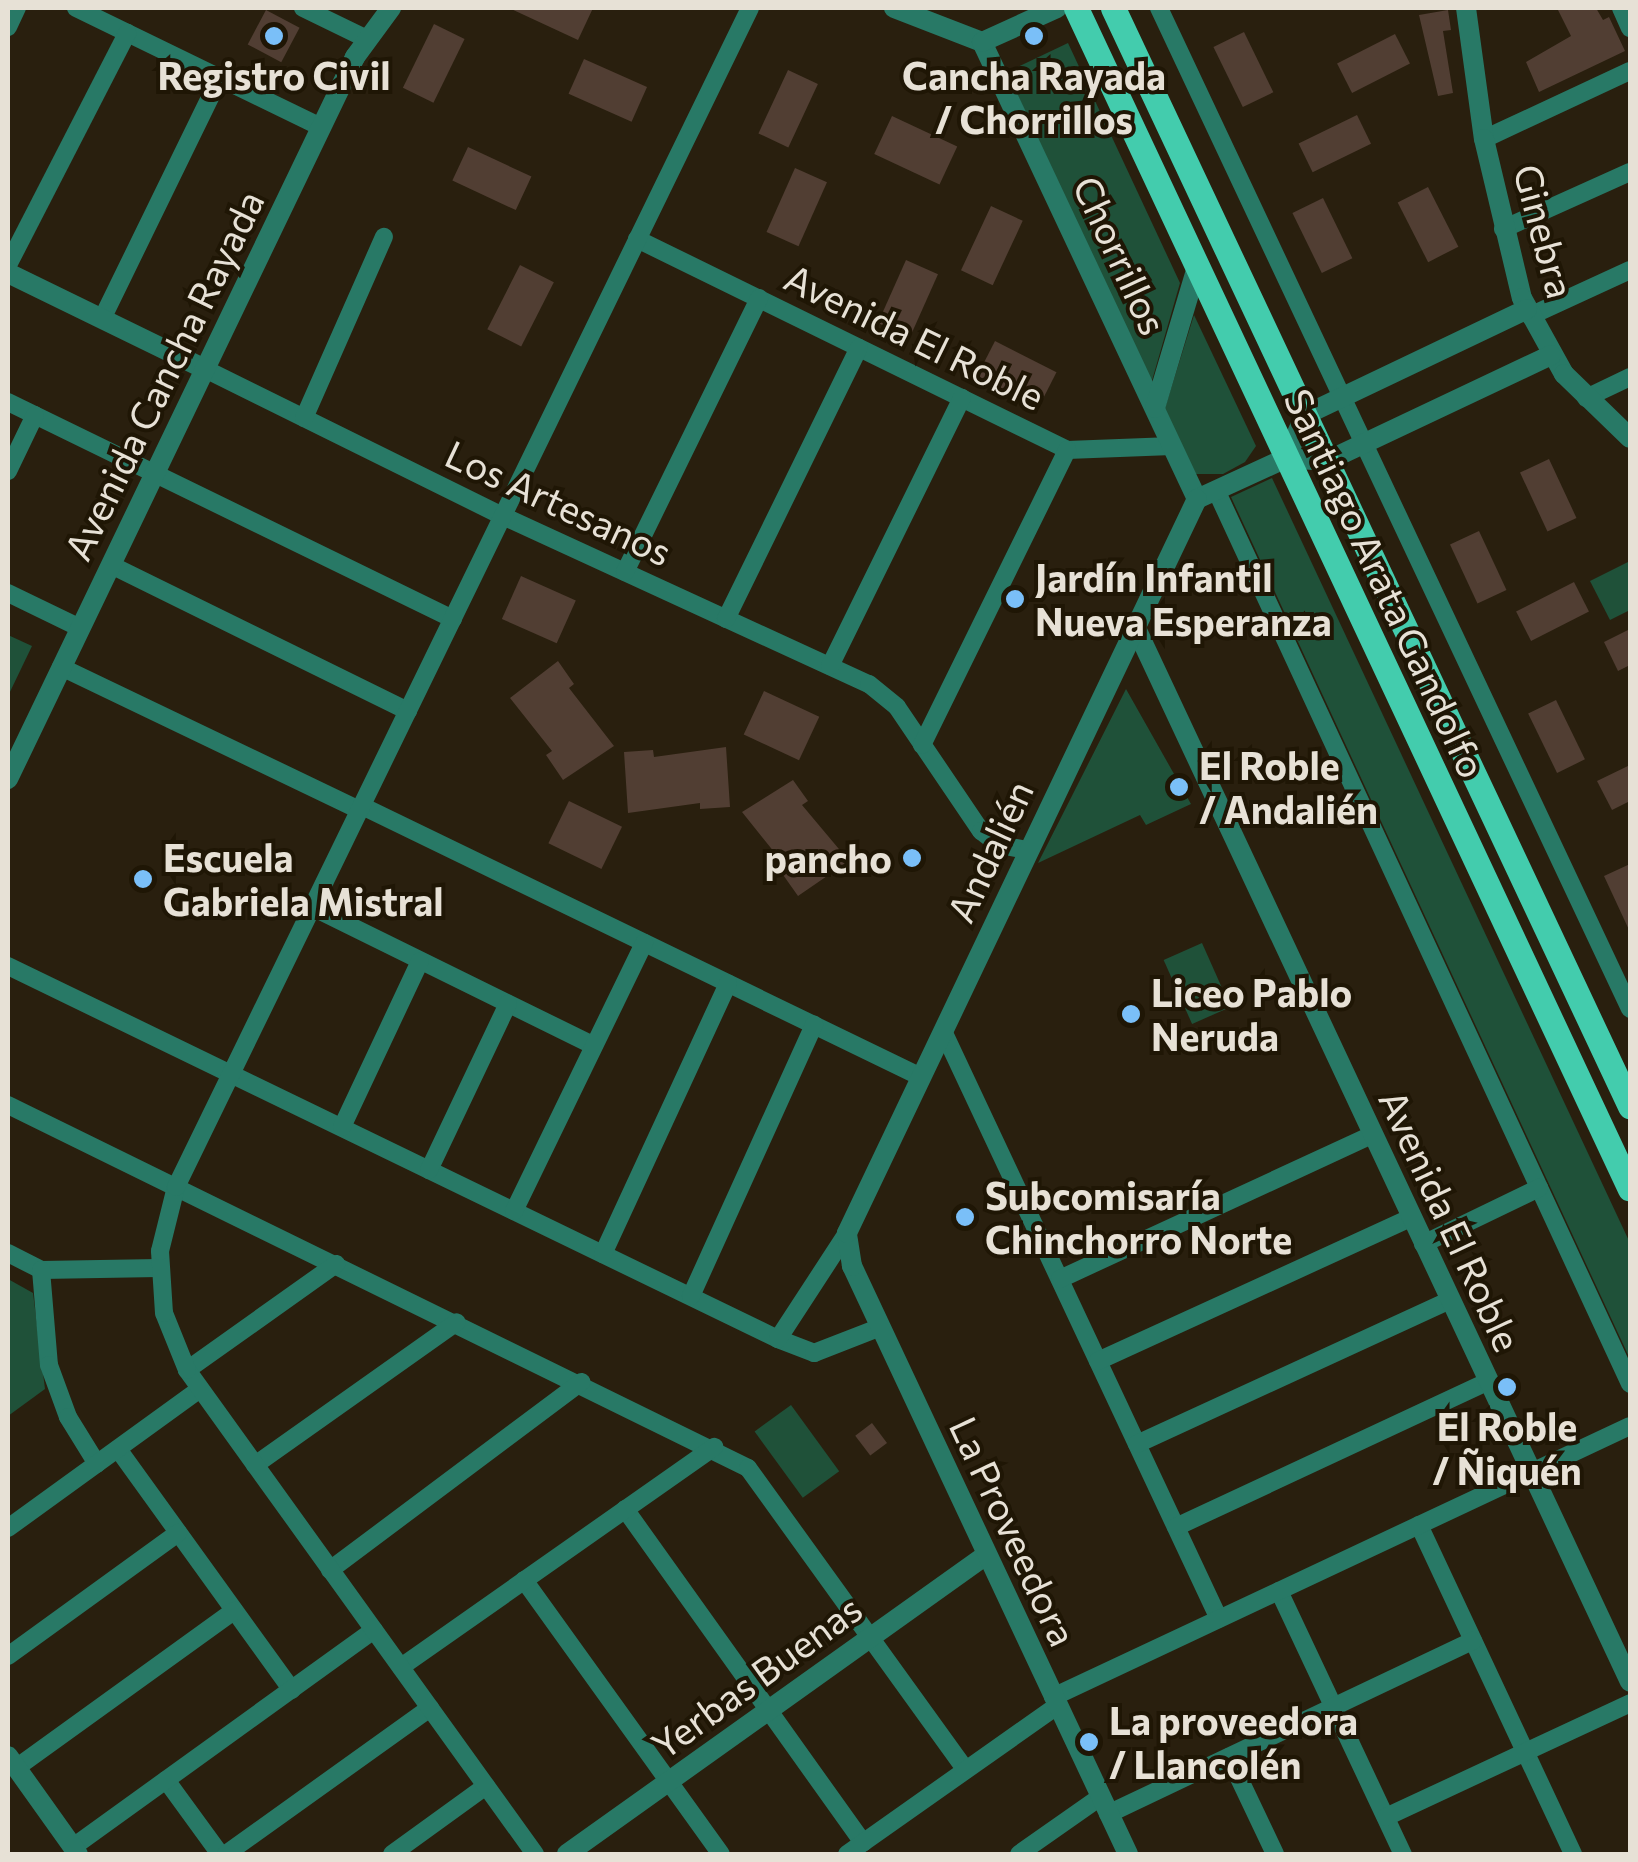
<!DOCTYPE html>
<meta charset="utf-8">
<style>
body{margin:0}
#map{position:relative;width:1638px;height:1862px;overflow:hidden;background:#291f0e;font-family:Commissioner,sans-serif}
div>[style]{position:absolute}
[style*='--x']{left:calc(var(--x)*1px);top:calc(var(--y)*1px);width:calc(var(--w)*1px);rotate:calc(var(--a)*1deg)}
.green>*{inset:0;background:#1f5139;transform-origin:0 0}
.building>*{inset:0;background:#513e33;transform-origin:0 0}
.minor>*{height:18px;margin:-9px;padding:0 9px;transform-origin:9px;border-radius:9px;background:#287966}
.tertiary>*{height:20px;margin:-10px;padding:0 10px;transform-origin:10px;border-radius:10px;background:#287966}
.primary>*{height:25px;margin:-12.5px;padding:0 12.5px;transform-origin:12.5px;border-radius:12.5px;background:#43ccad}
.dots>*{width:28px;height:28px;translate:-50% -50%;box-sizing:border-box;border:5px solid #1f1605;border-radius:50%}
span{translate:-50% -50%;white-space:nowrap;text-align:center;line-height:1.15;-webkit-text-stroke:8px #1f1605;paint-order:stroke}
.poi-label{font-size:38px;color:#e7e1d6;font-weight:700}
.left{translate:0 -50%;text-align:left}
.right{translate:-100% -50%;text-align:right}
.street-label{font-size:38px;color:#e7e1d6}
.frame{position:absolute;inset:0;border:10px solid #e7e1d6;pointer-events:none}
</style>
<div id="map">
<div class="green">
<i style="clip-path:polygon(1068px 43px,1180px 283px,1151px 384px,1007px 72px)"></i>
<i style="clip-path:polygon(1194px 315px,1256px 446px,1245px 462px,1223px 474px,1194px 474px,1164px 411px)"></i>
<i style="clip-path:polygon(1272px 478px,1630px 1243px,1630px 1359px,1231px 497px)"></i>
<i style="clip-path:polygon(1630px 561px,1630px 610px,1610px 620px,1590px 581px)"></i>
<i style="clip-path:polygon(8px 635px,32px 646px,8px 696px)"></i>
<i style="clip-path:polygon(1126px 689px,1191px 804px,1146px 825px,1140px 815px,1038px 863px)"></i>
<i style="left:1202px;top:943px;width:70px;height:42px;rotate:66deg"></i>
<i style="clip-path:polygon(8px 1279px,33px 1293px,45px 1389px,8px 1416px)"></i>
<i style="left:791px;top:1405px;width:82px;height:45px;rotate:54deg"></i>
</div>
<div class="building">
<i style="clip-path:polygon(509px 8px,593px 8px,578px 40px)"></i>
<i style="clip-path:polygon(1557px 8px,1596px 8px,1603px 20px,1609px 17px,1625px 51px,1539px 92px,1526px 62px,1571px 36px)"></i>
<i style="left:266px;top:10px;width:38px;height:39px;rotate:28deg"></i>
<i style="clip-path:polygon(1448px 10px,1451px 30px,1443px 31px,1453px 93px,1438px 96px,1419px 15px)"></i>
<i style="left:434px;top:24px;width:34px;height:71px;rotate:26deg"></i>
<i style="left:1244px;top:32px;width:67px;height:34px;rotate:64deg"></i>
<i style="left:1395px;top:34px;width:33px;height:65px;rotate:63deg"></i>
<i style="left:584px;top:59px;width:69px;height:38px;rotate:24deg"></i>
<i style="left:788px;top:70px;width:33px;height:70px;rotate:25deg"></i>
<i style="left:1357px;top:115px;width:32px;height:65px;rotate:64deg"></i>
<i style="left:892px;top:116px;width:72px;height:42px;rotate:25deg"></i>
<i style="left:468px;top:147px;width:70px;height:37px;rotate:25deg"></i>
<i style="left:795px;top:168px;width:35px;height:70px;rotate:24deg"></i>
<i style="left:1428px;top:187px;width:67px;height:34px;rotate:63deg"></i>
<i style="left:1323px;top:198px;width:67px;height:34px;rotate:64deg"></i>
<i style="left:991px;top:206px;width:35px;height:71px;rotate:25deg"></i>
<i style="left:906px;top:260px;width:35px;height:69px;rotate:24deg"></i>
<i style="left:520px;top:265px;width:38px;height:72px;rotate:27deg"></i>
<i style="left:995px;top:341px;width:69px;height:39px;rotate:27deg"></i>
<i style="left:1549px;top:459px;width:65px;height:32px;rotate:65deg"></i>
<i style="left:1479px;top:531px;width:65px;height:32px;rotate:65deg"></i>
<i style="left:521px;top:576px;width:60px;height:47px;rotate:24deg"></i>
<i style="left:1574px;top:582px;width:33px;height:65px;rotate:63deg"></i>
<i style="clip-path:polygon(1630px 629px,1630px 665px,1618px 671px,1604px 642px)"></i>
<i style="clip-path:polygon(558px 661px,574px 684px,569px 688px,614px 746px,563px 780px,546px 755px,552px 751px,510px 698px)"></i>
<i style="left:764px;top:691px;width:61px;height:48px;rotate:25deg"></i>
<i style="left:1556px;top:700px;width:66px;height:31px;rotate:64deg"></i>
<i style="clip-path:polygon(726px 747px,730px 807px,700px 809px,700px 803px,628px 813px,624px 752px,653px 750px,654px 757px)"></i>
<i style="clip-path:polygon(1630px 765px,1630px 801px,1612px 810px,1597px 781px)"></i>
<i style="clip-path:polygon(793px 780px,808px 801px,802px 805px,849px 861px,798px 896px,781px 872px,787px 868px,742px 812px)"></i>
<i style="left:569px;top:801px;width:59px;height:47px;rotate:26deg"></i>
<i style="clip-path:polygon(1630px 864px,1630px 932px,1604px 876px)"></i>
<i style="left:872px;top:1423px;width:25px;height:21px;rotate:53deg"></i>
</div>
<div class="minor">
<i style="--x:76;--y:8;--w:272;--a:25.9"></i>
<i style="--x:303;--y:8;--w:69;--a:25.8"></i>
<i style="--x:1159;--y:8;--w:1106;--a:64.8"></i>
<i style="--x:1621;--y:8;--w:22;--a:66"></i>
<i style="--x:8;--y:27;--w:21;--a:-65"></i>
<i style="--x:1484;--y:139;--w:161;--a:-25"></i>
<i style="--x:1503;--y:229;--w:139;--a:-24.2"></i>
<i style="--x:637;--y:239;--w:479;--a:26.1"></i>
<i style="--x:1067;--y:450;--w:105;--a:-2.2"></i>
<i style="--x:8;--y:265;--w:261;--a:-62.8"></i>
<i style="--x:1530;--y:316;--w:110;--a:-24.7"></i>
<i style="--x:102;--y:319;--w:269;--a:-64"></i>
<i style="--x:205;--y:369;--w:332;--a:26.3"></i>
<i style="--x:503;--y:516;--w:403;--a:24.7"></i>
<i style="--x:869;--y:684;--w:36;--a:39"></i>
<i style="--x:897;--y:707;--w:150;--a:55.9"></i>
<i style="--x:981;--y:831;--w:23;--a:38"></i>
<i style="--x:999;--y:845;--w:29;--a:10"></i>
<i style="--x:1586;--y:398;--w:49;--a:-25.5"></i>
<i style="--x:8;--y:402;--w:495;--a:26"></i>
<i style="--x:304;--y:418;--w:198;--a:-66.2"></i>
<i style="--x:8;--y:471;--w:62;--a:-64.3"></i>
<i style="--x:1216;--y:490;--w:985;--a:65.15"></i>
<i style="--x:111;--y:565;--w:331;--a:26.2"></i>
<i style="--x:625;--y:572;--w:305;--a:-63.9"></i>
<i style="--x:8;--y:593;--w:80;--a:25.9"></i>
<i style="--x:726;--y:619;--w:302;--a:-63.9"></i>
<i style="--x:830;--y:666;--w:299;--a:-63.8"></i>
<i style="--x:61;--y:667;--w:331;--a:25.6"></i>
<i style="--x:922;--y:745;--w:329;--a:-63.8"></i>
<i style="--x:362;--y:806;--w:621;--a:25.86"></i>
<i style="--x:312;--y:907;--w:314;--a:26.2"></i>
<i style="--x:8;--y:966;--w:856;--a:25.85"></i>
<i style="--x:778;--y:1339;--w:39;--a:21"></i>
<i style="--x:814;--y:1353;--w:72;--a:-21.2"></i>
<i style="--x:944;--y:1033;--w:647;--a:64.86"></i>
<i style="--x:8;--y:1105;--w:824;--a:26.13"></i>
<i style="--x:748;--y:1468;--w:372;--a:54.2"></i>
<i style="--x:342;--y:1127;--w:183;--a:-64.8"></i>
<i style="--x:429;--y:1170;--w:184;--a:-64.6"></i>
<i style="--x:514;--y:1211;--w:298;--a:-64.1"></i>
<i style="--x:1423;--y:1244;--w:129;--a:-25.8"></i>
<i style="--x:8;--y:1253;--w:37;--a:27"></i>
<i style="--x:41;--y:1270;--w:118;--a:-1"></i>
<i style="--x:603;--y:1254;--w:298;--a:-65.2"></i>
<i style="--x:41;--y:1270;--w:95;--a:85.2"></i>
<i style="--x:49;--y:1365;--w:55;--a:69.9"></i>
<i style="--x:68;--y:1417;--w:55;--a:58.3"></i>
<i style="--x:1060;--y:1279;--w:343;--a:-24.8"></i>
<i style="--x:691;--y:1296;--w:298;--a:-65.6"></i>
<i style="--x:778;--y:1339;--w:126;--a:-56.9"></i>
<i style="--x:1098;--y:1361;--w:344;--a:-24.6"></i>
<i style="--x:187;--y:1370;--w:183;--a:-35.4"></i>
<i style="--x:1137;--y:1444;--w:345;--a:-24.7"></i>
<i style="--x:118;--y:1449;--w:297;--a:54.2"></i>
<i style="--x:255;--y:1465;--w:247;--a:-35.3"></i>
<i style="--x:625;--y:1509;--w:410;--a:54.5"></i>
<i style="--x:1419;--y:1525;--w:363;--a:64.9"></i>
<i style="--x:1176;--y:1527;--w:345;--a:-25"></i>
<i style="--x:8;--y:1528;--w:237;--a:-35.9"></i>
<i style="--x:330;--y:1570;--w:314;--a:-36.8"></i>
<i style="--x:524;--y:1580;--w:337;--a:54.3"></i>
<i style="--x:1279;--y:1591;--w:291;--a:64.8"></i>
<i style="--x:8;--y:1656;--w:210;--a:-35.9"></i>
<i style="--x:401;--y:1667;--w:383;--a:-35.1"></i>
<i style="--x:1053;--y:1697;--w:637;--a:-25.16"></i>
<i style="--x:1229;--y:1757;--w:107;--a:64.6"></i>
<i style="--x:16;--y:1768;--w:269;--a:-35.8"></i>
<i style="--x:166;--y:1780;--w:92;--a:53.9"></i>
<i style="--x:1108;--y:1814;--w:404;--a:-25.4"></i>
<i style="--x:1386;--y:1817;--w:269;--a:-25"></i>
<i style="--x:73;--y:1847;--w:371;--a:-35.8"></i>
<i style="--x:226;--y:1854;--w:251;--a:-35.6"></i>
<i style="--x:392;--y:1854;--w:116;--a:-35.9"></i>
<i style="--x:535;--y:1854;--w:596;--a:-125.72"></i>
<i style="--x:187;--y:1370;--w:61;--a:-112"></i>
<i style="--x:164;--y:1313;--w:62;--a:-93.7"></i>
<i style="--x:160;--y:1251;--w:66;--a:-76"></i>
<i style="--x:176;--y:1187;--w:1311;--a:-64.04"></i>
<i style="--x:847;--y:1854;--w:257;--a:-35.2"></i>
<i style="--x:1019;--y:1854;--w:99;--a:-35.1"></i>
</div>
<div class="tertiary">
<i style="--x:894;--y:8;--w:94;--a:21.1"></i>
<i style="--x:1466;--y:8;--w:132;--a:82.2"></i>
<i style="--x:1484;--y:139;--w:163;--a:76.6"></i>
<i style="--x:1522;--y:298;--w:87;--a:61.1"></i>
<i style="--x:1564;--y:374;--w:92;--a:44.1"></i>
<i style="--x:982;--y:42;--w:505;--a:64.8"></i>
<i style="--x:982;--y:42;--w:82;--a:-24.4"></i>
<i style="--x:8;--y:273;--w:219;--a:26"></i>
<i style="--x:1155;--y:408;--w:147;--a:-73.4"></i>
<i style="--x:1286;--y:458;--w:47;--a:-66.2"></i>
<i style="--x:1305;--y:415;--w:246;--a:-25.5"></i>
<i style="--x:1197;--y:499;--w:98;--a:-24.7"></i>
<i style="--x:1286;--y:458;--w:41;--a:4.2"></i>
<i style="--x:1327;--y:461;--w:248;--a:-25.3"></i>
<i style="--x:1134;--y:624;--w:1168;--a:64.88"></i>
<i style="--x:8;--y:779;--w:801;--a:-64.33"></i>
<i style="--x:355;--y:57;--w:61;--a:-53.7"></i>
<i style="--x:8;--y:1756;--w:120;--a:54.5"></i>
<i style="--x:567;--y:1854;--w:515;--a:-35.51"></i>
<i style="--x:1128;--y:1854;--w:650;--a:-115.14"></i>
<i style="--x:852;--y:1266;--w:33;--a:-99"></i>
<i style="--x:847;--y:1233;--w:813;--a:-64.51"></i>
</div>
<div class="primary">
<i style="--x:1076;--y:8;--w:1304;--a:64.87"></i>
<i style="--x:1113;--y:8;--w:1214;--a:64.79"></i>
</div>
<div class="dots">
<i style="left:274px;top:36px;background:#7abff8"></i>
<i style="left:1034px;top:36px;background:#7abff8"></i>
<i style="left:1015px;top:599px;background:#7abff8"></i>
<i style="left:1179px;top:787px;background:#7abff8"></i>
<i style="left:912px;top:858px;background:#7abff8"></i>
<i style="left:143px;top:879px;background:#7abff8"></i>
<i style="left:1131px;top:1014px;background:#7abff8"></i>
<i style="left:965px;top:1217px;background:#7abff8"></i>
<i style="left:1507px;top:1387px;background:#7abff8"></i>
<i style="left:1089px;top:1742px;background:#7abff8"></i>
</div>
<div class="poi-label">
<span style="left:274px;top:75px">Registro Civil</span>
<span style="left:1034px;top:97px">Cancha Rayada<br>/ Chorrillos</span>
<span class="left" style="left:1035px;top:599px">Jardín Infantil<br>Nueva Esperanza</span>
<span class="left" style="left:1199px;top:787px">El Roble<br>/ Andalién</span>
<span class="left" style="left:163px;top:879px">Escuela<br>Gabriela Mistral</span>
<span class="right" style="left:892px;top:858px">pancho</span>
<span class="left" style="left:1151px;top:1014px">Liceo Pablo<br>Neruda</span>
<span class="left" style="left:985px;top:1217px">Subcomisaría<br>Chinchorro Norte</span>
<span style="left:1507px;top:1448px">El Roble<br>/ Ñiquén</span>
<span class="left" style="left:1109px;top:1742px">La proveedora<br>/ Llancolén</span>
</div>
<div class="street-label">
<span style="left:1545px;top:231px;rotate:75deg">Ginebra</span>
<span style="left:1121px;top:255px;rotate:65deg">Chorrillos</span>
<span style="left:915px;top:336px;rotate:26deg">Avenida El Roble</span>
<span style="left:163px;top:375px;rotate:-64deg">Avenida Cancha Rayada</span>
<span style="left:559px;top:502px;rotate:25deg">Los Artesanos</span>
<span style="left:1386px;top:583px;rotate:65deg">Santiago Arata Gandolfo</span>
<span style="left:989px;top:851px;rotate:-65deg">Andalién</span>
<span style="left:1451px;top:1220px;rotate:65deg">Avenida El Roble</span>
<span style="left:1014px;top:1531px;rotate:65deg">La Proveedora</span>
<span style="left:756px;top:1676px;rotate:-36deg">Yerbas Buenas</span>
</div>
<div class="frame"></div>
</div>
